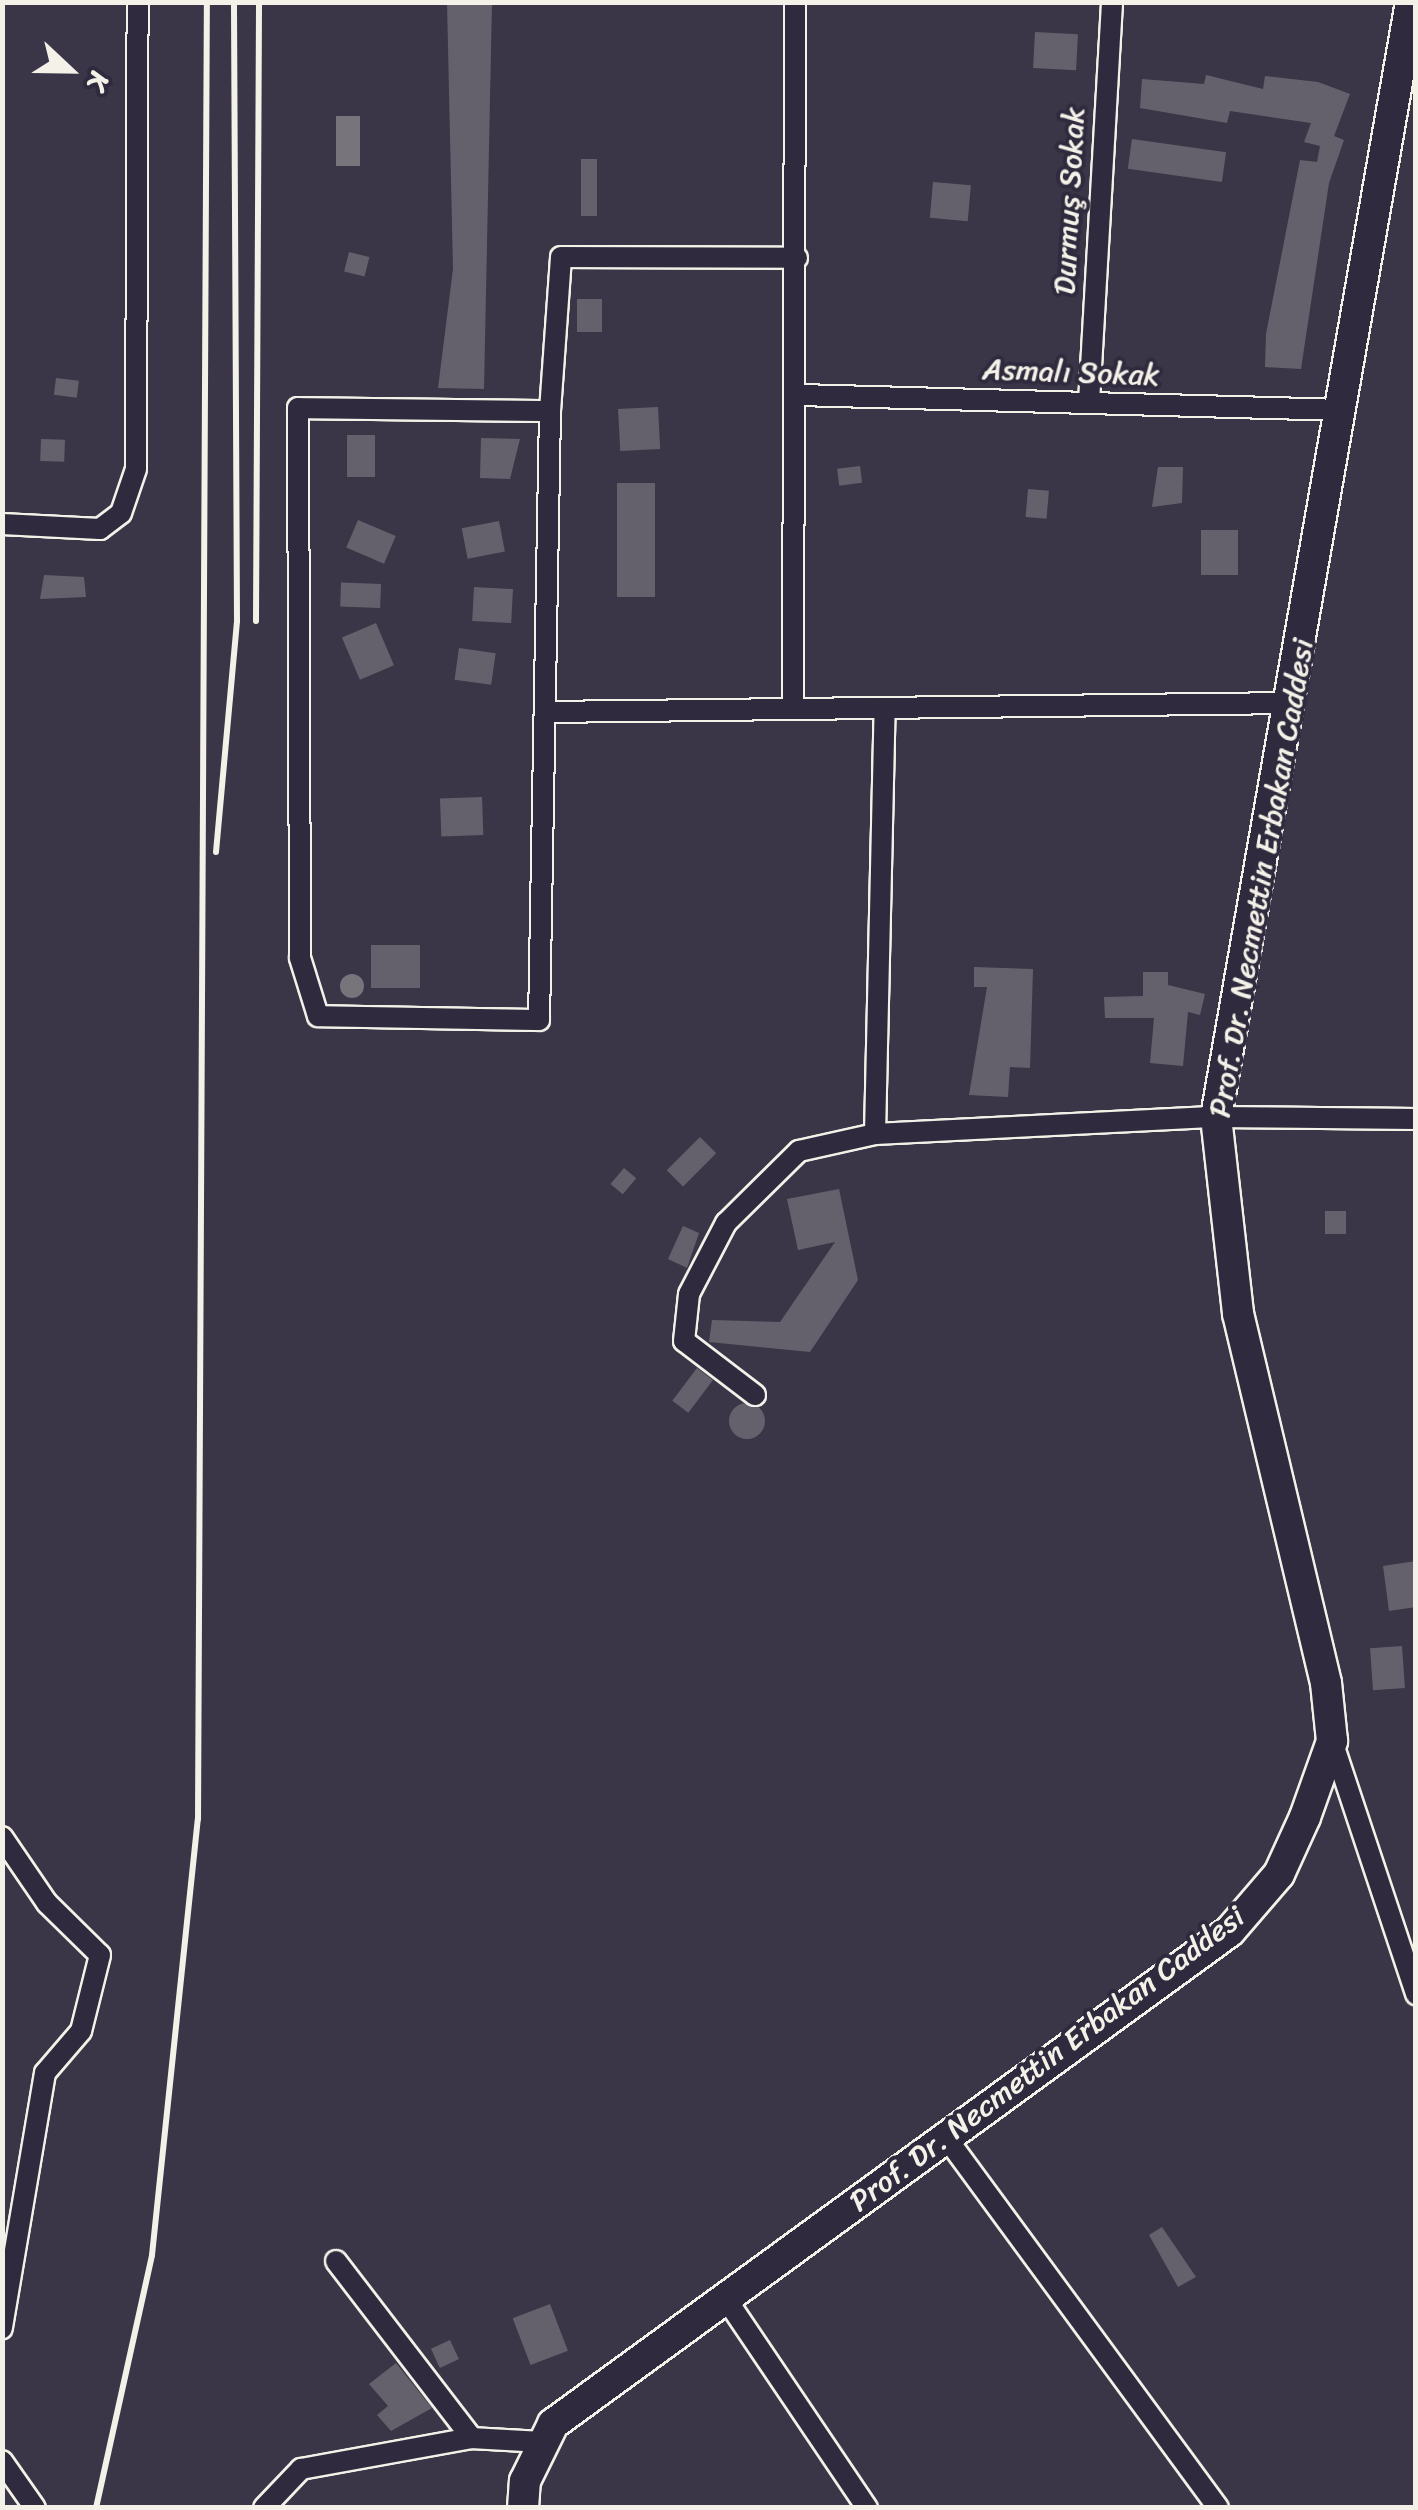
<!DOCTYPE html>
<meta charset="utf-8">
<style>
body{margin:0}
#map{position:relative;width:1418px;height:2510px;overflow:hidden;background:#3b3647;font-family:Sriracha,sans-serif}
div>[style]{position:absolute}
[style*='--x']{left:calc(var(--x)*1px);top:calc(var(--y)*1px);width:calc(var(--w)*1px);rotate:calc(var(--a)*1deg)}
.water>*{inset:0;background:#78747b;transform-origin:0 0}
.round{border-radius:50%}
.building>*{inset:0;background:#65616c;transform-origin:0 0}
.roads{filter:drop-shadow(2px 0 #f4f1e8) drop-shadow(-2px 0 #f4f1e8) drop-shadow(0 2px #f4f1e8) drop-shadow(0 -2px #f4f1e8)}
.street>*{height:20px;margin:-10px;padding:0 10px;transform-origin:10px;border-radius:10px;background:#2f2a3d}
.secondary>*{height:30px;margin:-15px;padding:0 15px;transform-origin:15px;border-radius:15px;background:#2f2a3d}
.rail>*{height:6px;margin:-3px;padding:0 3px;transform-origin:3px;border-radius:3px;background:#f4f1e8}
span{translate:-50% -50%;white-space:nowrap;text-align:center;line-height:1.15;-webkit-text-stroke:8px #2f2a3d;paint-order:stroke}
.street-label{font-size:30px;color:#f4f1e8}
.frame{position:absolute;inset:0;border:5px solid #f4f1e8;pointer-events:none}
.north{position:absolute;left:20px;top:20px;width:100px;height:100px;-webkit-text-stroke:8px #2f2a3d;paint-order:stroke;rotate:112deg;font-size:28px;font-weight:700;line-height:40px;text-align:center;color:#f4f1e8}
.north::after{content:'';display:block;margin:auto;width:35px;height:45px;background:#f4f1e8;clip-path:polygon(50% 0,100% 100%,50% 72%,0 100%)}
</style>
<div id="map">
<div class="water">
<i style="left:336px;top:116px;width:24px;height:50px"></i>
<i class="round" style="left:340px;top:974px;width:24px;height:24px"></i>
</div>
<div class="building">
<i style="clip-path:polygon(447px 2px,492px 2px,484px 389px,438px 388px,453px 269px)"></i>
<i style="left:1035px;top:32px;width:43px;height:36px;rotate:3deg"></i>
<i style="clip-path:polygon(1206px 75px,1263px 89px,1265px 76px,1318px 82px,1350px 94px,1334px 136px,1344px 140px,1329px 183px,1301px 369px,1265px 367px,1266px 334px,1300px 160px,1317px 162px,1320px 146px,1304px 142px,1311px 123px,1230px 111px,1227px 123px,1140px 108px,1142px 79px,1204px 84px)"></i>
<i style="left:1132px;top:139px;width:95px;height:30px;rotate:8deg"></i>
<i style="left:581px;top:159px;width:16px;height:57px"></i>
<i style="left:933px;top:182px;width:38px;height:36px;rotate:5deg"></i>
<i style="left:349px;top:252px;width:21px;height:20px;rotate:14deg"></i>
<i style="left:577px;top:299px;width:25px;height:33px"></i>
<i style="left:56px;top:378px;width:23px;height:17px;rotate:7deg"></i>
<i style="left:658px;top:407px;width:42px;height:40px;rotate:87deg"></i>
<i style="left:347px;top:435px;width:28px;height:42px"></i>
<i style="clip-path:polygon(481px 438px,520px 439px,510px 479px,480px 478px)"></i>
<i style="left:41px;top:439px;width:24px;height:22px;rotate:2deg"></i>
<i style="left:860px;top:466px;width:17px;height:23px;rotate:83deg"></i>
<i style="clip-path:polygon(1158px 467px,1183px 467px,1182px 503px,1152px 507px)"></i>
<i style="left:617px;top:483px;width:38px;height:114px"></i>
<i style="left:1028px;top:489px;width:21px;height:28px;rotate:5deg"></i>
<i style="left:358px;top:520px;width:41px;height:30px;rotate:23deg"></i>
<i style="left:499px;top:521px;width:31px;height:38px;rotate:79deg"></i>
<i style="left:1201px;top:530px;width:37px;height:45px"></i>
<i style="clip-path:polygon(44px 575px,84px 577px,86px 597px,40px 599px)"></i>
<i style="left:381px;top:584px;width:24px;height:40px;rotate:92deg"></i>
<i style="left:474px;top:587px;width:39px;height:34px;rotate:3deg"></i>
<i style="left:376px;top:623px;width:46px;height:37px;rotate:67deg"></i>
<i style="left:459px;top:648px;width:37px;height:32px;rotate:8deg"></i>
<i style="left:482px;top:797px;width:38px;height:42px;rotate:88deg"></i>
<i style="left:371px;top:945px;width:49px;height:43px"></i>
<i style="clip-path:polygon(974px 967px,1033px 969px,1030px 1068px,1010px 1067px,1008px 1097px,969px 1095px,987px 987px,974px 987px)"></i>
<i style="clip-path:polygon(1143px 972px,1168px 972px,1168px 985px,1205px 994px,1200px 1015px,1188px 1012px,1183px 1066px,1150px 1063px,1154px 1018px,1105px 1018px,1104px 997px,1143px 996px)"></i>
<i style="left:700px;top:1137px;width:23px;height:47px;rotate:45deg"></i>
<i style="left:624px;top:1168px;width:16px;height:21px;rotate:40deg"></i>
<i style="clip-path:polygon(839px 1189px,858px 1280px,810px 1352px,709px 1342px,712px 1320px,780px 1322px,835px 1242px,798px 1250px,787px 1199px)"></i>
<i style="left:1325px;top:1211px;width:21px;height:23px"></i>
<i style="clip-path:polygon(683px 1226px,699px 1233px,687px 1268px,668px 1259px)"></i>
<i style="left:697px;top:1368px;width:20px;height:41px;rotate:37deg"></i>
<i class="round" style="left:729px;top:1403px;width:36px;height:36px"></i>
<i style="clip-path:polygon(1416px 1561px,1416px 1607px,1389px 1611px,1383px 1566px)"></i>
<i style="left:1402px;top:1646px;width:42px;height:32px;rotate:86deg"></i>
<i style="clip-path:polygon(1162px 2227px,1196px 2277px,1178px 2287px,1149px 2235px)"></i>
<i style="left:550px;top:2304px;width:50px;height:40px;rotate:69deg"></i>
<i style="left:450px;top:2340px;width:21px;height:21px;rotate:65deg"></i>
<i style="clip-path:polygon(396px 2363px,432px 2408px,391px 2431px,377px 2415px,388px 2406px,369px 2384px)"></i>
</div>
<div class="roads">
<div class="street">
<i style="--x:799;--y:395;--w:543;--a:1.58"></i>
<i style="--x:1089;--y:402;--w:401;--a:-86.7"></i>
<i style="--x:550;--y:411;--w:609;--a:91.03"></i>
<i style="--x:539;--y:1020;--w:221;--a:-179"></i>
<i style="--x:318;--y:1016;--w:61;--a:-107.2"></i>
<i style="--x:300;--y:958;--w:550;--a:-90.21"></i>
<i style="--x:298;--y:408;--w:252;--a:0.7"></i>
<i style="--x:550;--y:411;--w:154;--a:-85.9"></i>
<i style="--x:561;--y:257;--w:236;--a:0.2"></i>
<i style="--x:2;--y:524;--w:98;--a:2.9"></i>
<i style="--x:100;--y:529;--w:26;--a:-37"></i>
<i style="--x:121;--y:513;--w:46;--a:-71.2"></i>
<i style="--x:136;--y:469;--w:467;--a:-89.8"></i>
<i style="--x:793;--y:709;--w:707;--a:-89.84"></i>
<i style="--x:545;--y:712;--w:745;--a:-0.69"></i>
<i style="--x:875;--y:1134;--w:426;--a:-88.7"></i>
<i style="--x:755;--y:1395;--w:89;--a:-142.7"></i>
<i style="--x:684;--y:1341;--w:47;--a:-83.9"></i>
<i style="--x:689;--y:1294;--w:80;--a:-62.5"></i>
<i style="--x:726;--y:1223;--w:103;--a:-44.6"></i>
<i style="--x:799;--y:1151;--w:78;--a:-12.6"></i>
<i style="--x:875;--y:1134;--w:341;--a:-2.9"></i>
<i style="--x:1216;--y:1117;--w:200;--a:0.6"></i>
<i style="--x:1332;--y:1741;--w:267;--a:71.6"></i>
<i style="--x:2;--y:1837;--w:80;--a:55.7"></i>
<i style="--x:47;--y:1903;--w:74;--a:44.5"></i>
<i style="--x:100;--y:1955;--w:78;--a:104"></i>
<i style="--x:81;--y:2031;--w:55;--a:130.6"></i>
<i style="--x:45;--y:2073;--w:259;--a:99.6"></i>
<i style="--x:945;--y:2136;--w:461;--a:53.7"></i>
<i style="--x:336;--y:2261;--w:223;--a:52.5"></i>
<i style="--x:472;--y:2438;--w:69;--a:3.3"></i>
<i style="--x:724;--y:2296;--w:256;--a:56"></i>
<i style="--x:2;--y:2461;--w:57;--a:54.9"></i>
<i style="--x:264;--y:2508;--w:54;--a:-46.5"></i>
<i style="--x:301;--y:2469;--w:174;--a:-10.3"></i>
</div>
<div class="secondary">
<i style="--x:523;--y:2508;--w:27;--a:-86"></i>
<i style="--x:525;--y:2481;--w:64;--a:-63.8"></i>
<i style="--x:553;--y:2424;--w:837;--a:-36.06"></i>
<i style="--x:1230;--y:1931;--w:75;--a:-49.3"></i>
<i style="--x:1279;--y:1874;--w:63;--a:-65.5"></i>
<i style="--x:1305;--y:1817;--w:81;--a:-70.4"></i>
<i style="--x:1332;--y:1741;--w:58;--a:-95.9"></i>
<i style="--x:1326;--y:1683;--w:380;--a:-103.4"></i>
<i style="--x:1238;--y:1313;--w:197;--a:-96.4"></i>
<i style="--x:1216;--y:1117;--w:1132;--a:-80.08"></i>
</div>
</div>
<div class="rail">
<i style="--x:256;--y:621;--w:619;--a:-89.72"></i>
<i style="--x:216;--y:852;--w:232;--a:-84.8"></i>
<i style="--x:237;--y:621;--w:619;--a:-90.28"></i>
<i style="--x:96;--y:2508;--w:259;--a:-77.5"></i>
<i style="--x:152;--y:2255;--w:438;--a:-84"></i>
<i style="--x:198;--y:1819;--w:1817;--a:-89.72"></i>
</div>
<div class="street-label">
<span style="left:1069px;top:201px;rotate:-87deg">Durmuş Sokak</span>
<span style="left:1071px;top:372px;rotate:2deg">Asmalı Sokak</span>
<span style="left:1261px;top:878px;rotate:-80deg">Prof. Dr. Necmettin Erbakan Caddesi</span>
<span style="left:1047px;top:2059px;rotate:-37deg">Prof. Dr. Necmettin Erbakan Caddesi</span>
</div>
<div class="frame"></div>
<div class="north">K</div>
</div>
